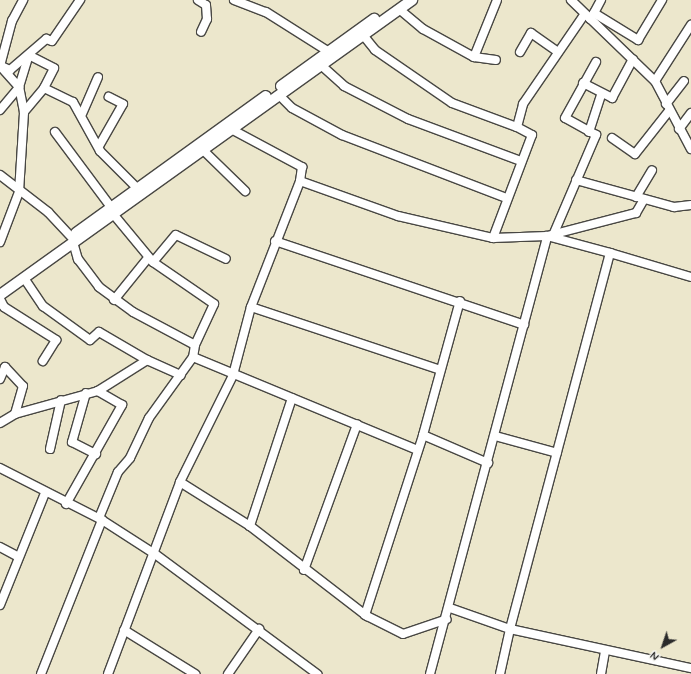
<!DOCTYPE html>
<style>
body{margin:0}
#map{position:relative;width:691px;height:674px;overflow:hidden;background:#ece7cc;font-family:Mynerve,sans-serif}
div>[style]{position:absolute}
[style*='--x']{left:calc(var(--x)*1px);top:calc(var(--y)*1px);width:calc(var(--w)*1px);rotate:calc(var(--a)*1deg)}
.roads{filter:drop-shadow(1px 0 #484743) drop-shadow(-1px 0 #484743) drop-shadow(0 1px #484743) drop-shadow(0 -1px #484743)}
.minor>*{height:8px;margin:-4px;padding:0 4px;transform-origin:4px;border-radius:4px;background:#fff}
.major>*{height:10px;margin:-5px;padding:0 5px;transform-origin:5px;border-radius:5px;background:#fff}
span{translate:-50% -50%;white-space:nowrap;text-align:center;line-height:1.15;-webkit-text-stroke:4px #f6f6f2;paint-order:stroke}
.north{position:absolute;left:643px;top:626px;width:40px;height:40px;-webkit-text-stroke:3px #f6f6f2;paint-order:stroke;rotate:220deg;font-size:11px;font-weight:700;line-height:16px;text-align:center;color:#2b2b2b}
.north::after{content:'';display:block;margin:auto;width:14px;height:18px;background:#2b2b2b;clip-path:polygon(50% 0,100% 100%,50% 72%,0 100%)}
</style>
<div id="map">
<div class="roads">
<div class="minor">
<i style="--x:198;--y:0;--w:9;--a:32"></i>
<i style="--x:206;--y:5;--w:14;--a:86"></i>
<i style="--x:207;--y:19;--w:14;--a:115"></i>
<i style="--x:234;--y:0;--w:34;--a:21"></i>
<i style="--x:266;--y:12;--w:75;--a:32.4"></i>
<i style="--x:571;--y:0;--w:117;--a:44"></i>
<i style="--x:655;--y:81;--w:77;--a:62.1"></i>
<i style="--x:399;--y:9;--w:31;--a:40"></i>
<i style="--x:423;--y:29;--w:58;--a:28.8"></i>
<i style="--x:474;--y:57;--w:61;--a:-68"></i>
<i style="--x:594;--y:13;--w:15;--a:-62"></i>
<i style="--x:590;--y:19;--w:7;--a:-56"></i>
<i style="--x:594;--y:13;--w:52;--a:31.5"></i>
<i style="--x:638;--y:40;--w:47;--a:-59"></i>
<i style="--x:363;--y:35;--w:19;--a:51"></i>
<i style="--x:375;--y:50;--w:93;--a:34.5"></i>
<i style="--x:452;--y:103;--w:69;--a:20.3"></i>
<i style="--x:520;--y:52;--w:22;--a:-60"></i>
<i style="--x:531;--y:33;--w:33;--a:35"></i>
<i style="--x:474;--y:57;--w:22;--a:8"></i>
<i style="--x:1;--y:66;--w:10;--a:24"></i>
<i style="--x:10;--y:70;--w:48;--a:-40.7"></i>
<i style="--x:46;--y:39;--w:6;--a:18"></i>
<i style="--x:52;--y:41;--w:50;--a:-55.7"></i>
<i style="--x:322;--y:66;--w:30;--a:42"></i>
<i style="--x:344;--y:86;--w:72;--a:27.3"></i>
<i style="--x:408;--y:119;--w:121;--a:20.4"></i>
<i style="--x:655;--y:81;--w:67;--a:-57.3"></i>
<i style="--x:583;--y:83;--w:33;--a:27"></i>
<i style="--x:612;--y:98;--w:44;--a:-61.7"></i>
<i style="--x:44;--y:88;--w:32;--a:26"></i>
<i style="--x:73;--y:102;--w:56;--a:61.1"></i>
<i style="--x:100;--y:151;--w:52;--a:45"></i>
<i style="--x:279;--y:95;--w:18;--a:45"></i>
<i style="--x:292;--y:108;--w:57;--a:28.4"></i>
<i style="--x:342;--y:135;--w:176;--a:21"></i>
<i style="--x:666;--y:104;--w:29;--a:-52"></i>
<i style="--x:0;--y:110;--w:30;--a:-50"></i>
<i style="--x:19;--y:87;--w:30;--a:-73"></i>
<i style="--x:24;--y:112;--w:31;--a:-50"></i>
<i style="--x:44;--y:88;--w:22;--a:-63"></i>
<i style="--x:54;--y:68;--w:27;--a:-153"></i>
<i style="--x:82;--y:114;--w:40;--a:-66.6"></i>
<i style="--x:231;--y:129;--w:81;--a:28.2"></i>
<i style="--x:302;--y:167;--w:14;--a:98"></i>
<i style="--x:300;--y:181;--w:104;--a:19.7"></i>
<i style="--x:398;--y:216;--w:98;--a:13"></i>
<i style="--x:493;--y:238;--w:54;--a:-2.1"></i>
<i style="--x:547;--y:236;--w:92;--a:-14.5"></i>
<i style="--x:636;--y:213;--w:16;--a:-60"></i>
<i style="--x:679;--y:129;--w:20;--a:-53"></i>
<i style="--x:55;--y:132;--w:94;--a:53.3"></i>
<i style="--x:589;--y:132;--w:40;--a:-72"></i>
<i style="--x:612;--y:138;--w:28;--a:35"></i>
<i style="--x:635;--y:154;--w:55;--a:-51.7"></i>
<i style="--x:99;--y:146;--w:48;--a:-60.3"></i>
<i style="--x:123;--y:104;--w:16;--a:-153"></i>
<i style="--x:203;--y:150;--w:59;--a:44.3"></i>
<i style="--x:0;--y:175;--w:61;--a:37.6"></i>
<i style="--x:48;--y:212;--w:34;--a:47"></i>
<i style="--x:576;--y:180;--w:102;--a:15.4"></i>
<i style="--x:674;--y:207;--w:17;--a:-7"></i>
<i style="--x:636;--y:197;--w:31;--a:-59"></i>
<i style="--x:114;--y:215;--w:61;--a:50.3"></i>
<i style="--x:153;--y:262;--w:74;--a:34.5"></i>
<i style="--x:214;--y:304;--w:45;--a:114.9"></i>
<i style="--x:554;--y:233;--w:107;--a:-66.8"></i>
<i style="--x:596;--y:135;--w:35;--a:-151"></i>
<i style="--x:565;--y:118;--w:64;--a:-61"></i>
<i style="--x:493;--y:238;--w:110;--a:-69.3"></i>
<i style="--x:532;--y:135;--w:17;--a:-152"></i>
<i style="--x:517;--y:127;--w:24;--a:-75"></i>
<i style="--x:523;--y:104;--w:108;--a:-55.6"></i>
<i style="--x:275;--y:241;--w:263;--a:18.6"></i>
<i style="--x:0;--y:242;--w:53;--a:-69.2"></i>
<i style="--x:19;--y:192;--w:80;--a:-86.4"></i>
<i style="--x:24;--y:112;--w:25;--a:-101"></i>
<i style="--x:19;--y:87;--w:28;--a:-132"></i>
<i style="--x:0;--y:66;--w:47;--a:-75.1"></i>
<i style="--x:12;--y:21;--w:24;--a:-62"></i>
<i style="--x:73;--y:242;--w:18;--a:74"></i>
<i style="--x:78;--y:259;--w:35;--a:53"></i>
<i style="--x:99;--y:287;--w:42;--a:36.3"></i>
<i style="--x:133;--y:312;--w:70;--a:28"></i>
<i style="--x:195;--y:345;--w:12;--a:99"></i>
<i style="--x:193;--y:357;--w:243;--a:22.5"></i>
<i style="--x:153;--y:262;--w:35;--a:-50"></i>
<i style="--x:176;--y:235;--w:55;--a:25.6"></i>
<i style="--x:691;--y:277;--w:84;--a:-163.5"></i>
<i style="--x:610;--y:253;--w:389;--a:104.9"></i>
<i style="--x:510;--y:629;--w:185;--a:12.2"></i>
<i style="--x:24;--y:278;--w:34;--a:56"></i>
<i style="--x:43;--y:306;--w:58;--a:35.9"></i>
<i style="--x:90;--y:340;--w:12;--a:-42"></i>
<i style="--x:99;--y:332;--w:56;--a:30.3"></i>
<i style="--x:147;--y:360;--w:37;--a:24"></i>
<i style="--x:0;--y:299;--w:9;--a:63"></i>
<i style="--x:4;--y:307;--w:62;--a:32.4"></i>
<i style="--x:56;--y:340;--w:25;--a:122"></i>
<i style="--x:114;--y:300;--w:54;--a:-51"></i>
<i style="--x:251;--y:307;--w:199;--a:18.4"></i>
<i style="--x:0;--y:379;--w:13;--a:-67"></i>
<i style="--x:5;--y:367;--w:26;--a:47"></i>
<i style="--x:23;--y:386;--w:29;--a:106"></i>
<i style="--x:86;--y:393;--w:51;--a:105.9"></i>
<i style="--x:72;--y:442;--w:27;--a:27"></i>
<i style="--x:292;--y:398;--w:135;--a:108.2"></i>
<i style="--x:250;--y:526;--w:148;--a:37.6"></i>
<i style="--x:367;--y:616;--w:40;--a:26.6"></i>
<i style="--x:403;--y:634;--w:46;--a:-18.8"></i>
<i style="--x:0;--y:423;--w:17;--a:-31"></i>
<i style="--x:15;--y:414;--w:86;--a:-15.5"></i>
<i style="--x:98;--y:391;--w:58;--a:-32.3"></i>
<i style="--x:423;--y:435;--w:71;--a:23.3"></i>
<i style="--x:495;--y:436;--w:64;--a:15.3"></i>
<i style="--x:50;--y:449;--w:50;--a:-77.3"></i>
<i style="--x:0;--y:468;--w:114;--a:27"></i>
<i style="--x:102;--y:520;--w:63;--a:32.7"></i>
<i style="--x:155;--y:554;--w:202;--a:36.5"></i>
<i style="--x:180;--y:482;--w:83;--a:32.2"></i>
<i style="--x:66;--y:504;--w:114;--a:-60.5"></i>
<i style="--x:122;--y:405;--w:28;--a:-150"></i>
<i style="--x:99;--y:518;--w:50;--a:-67.6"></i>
<i style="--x:118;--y:472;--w:18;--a:-49"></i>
<i style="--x:130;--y:458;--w:44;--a:-64.6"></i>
<i style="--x:149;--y:418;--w:75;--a:-54.2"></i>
<i style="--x:0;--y:547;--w:21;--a:28"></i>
<i style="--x:304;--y:570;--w:155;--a:-70"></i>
<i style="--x:0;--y:605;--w:121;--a:-68.1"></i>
<i style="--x:450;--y:608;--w:64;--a:19.3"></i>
<i style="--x:510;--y:629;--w:46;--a:102.5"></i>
<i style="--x:365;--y:615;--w:189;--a:-72.1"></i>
<i style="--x:423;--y:435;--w:139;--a:-74.6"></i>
<i style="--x:124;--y:630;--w:84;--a:31.8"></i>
<i style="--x:41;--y:674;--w:166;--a:-68.4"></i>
<i style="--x:108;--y:674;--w:205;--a:-69.4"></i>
<i style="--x:180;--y:482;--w:119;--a:-63.6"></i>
<i style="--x:233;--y:375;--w:70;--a:-75.2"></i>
<i style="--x:251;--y:307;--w:135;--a:-68.7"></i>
<i style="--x:228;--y:674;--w:55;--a:-55.4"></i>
<i style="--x:430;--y:674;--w:453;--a:-75"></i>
<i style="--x:547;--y:236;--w:65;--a:15.1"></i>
<i style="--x:601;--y:674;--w:23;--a:-80"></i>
</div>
<div class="major">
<i style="--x:281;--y:86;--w:115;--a:-35.8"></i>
<i style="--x:76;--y:233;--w:234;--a:-35.8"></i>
<i style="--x:0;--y:295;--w:507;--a:-35.6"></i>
</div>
</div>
<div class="north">N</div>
</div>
